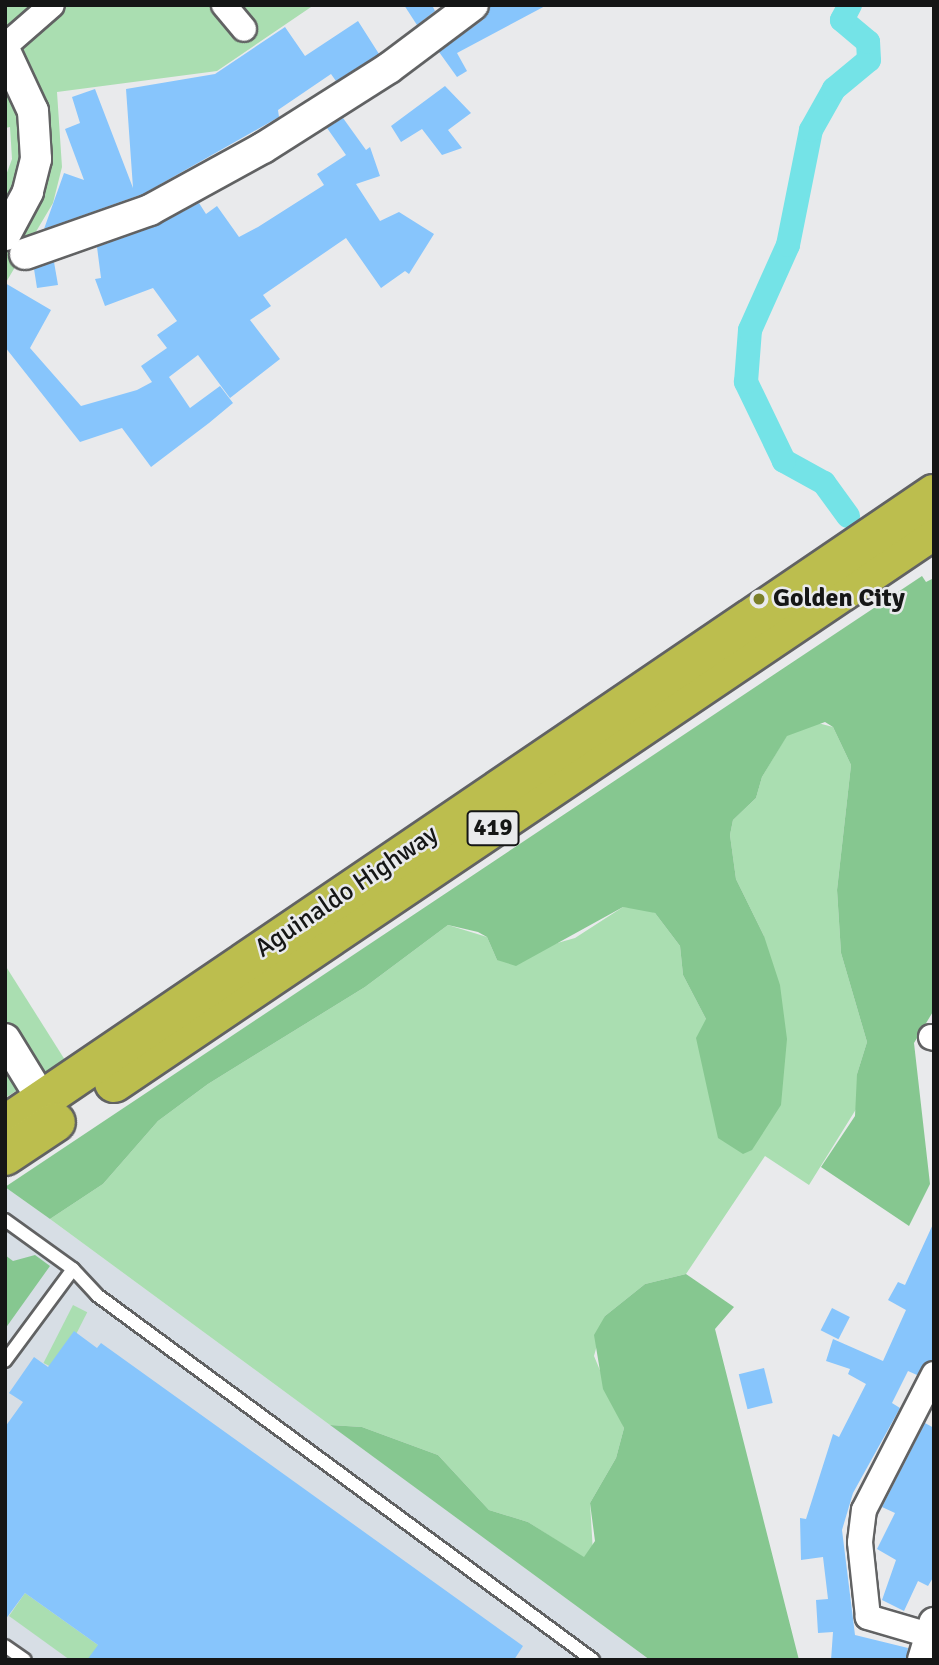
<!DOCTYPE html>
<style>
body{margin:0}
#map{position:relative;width:939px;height:1665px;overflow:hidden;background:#e9eaec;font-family:Signika,sans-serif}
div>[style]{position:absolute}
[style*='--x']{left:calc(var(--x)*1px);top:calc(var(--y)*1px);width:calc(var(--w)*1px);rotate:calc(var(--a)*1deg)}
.built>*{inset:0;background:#d7dee5}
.green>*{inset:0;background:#aadeb1;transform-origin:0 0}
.forest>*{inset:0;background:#86c790}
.canal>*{height:24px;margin:-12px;padding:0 12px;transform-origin:12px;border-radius:12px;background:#74e3e7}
.building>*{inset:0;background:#87c5fc;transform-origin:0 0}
.roads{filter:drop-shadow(2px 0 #616263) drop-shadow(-2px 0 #616263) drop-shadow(0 2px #616263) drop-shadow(0 -2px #616263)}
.service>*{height:12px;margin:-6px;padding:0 6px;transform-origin:6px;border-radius:6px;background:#fff}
.minor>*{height:24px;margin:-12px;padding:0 12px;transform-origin:12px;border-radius:12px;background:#fff}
.tertiary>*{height:30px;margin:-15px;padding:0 15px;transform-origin:15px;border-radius:15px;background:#fff}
.trunk>*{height:38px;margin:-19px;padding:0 19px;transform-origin:19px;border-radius:19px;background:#bcbe4e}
.dots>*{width:19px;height:19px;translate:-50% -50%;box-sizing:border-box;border:4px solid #e9eaec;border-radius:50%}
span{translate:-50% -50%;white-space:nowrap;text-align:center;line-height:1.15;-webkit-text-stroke:5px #e9eaec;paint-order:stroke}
.shield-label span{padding:2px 5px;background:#e9eaec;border:2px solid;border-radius:5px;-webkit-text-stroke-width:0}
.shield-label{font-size:24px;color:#151616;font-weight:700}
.poi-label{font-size:26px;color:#151616;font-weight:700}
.left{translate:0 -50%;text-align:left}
.street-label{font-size:26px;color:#151616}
.frame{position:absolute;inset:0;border:7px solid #151616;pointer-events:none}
</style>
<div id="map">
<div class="built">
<i style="clip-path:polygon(5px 1187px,50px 1219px,650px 1660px,5px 1660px)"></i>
</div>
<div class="green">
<i style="clip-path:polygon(5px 5px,314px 5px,217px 71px,57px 92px,62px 167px,53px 203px,5px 284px,5px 178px,12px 159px,10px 127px,5px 128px)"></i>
<i style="clip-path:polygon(814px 722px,833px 727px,851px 765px,837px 890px,841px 953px,867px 1042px,857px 1074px,858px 1106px,809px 1185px,765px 1156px,686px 1274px,645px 1284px,605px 1316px,594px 1356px,624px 1428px,616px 1458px,590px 1503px,593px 1552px,584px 1558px,528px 1522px,489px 1510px,438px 1455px,362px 1427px,330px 1425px,50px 1219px,103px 1184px,158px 1121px,208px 1084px,365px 987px,448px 925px,487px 937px,497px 960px,575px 938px,623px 907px,644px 908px,655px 913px,680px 946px,683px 975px,706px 1019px,764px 936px,736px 879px,730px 835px,733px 820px,756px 798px,762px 777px,787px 735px)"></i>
<i style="clip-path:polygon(5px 965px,65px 1060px,5px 1098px)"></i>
<i style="left:73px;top:1305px;width:16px;height:65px;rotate:27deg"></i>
<i style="clip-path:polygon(25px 1593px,98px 1645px,100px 1660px,70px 1660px,9px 1616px)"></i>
</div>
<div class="forest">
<i style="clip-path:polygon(922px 576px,926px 582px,934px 578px,934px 1010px,914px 1043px,930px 1184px,909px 1226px,821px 1167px,855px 1116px,857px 1074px,867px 1042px,841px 953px,837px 890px,851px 765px,833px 727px,825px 722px,787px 736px,762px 777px,756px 798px,733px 820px,730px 835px,736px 879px,764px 936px,780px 985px,787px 1039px,781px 1105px,752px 1150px,743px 1154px,718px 1138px,696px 1038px,706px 1019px,683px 975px,680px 946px,655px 913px,623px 907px,516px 966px,497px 960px,487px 937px,478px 932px,448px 925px,365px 987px,208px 1084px,158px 1121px,103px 1184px,50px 1219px,5px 1187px)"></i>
<i style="clip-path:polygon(5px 1255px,13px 1261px,35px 1255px,50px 1266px,5px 1329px)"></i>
<i style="clip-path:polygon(686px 1274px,734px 1307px,715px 1329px,799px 1660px,650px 1660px,330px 1425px,362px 1427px,438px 1455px,489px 1510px,528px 1522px,584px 1557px,595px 1541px,590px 1503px,616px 1458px,624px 1428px,603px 1389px,594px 1335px,605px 1316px,645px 1284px)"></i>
</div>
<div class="canal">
<i style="--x:848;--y:516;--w:41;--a:-126"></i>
<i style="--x:824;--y:483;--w:46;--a:-151.2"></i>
<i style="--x:784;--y:461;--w:88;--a:-115.7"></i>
<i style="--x:746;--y:382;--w:52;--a:-85.6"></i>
<i style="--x:750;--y:330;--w:93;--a:-65.9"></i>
<i style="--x:788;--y:245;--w:117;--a:-78.7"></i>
<i style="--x:811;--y:130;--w:47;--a:-60.7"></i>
<i style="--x:834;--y:89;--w:45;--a:-39.6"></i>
<i style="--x:869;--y:60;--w:18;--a:-93"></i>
<i style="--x:868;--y:42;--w:34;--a:-140"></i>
<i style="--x:842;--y:20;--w:17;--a:-62"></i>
</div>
<div class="building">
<i style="clip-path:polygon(404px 5px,432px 5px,435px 11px,417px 25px)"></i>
<i style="clip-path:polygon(490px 5px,547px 5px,457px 53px,467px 71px,457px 77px,439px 52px,484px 19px)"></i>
<i style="clip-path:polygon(358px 21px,379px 54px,336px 81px,331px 74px,278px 110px,279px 117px,143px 194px,44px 229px,64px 173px,84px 180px,65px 129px,80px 123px,72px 97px,95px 89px,133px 188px,126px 89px,215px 74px,285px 27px,305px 56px)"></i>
<i style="clip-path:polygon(445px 86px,471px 113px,448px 130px,462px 148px,442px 155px,422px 129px,401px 142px,391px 126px)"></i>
<i style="clip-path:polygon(343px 118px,366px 150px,370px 147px,380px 176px,356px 184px,380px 221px,399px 212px,434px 234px,409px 274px,405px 271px,381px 288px,346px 238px,263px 295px,271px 306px,250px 320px,280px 359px,230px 398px,198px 355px,169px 377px,190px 408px,220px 386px,233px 403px,209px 423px,151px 467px,122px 428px,80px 442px,5px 347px,5px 283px,51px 310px,30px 348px,81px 406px,137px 390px,152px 382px,141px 366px,167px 348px,157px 335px,177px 321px,153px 288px,105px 306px,95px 279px,101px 278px,97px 247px,156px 226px,199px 203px,206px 214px,217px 206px,239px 237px,258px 227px,324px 185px,317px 174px,346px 155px,327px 128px)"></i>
<i style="clip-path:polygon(54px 262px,58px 285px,37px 288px,34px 269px)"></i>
<i style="clip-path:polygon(934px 1222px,934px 1359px,917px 1375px,908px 1371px,892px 1403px,900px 1408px,853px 1493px,842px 1530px,855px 1635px,908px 1648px,906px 1660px,831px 1660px,833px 1632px,818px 1633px,816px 1600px,828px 1599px,823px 1557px,801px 1560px,800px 1518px,806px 1519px,833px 1434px,839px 1437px,866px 1384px,848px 1374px,850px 1369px,826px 1361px,833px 1339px,883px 1361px,906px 1310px,888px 1300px,898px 1282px,905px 1285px)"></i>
<i style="left:832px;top:1308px;width:20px;height:25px;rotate:27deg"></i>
<i style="clip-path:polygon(74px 1331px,97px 1348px,101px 1343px,523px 1646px,514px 1660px,87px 1660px,98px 1645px,25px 1593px,5px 1620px,5px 1427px,23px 1402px,9px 1393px,34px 1357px,48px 1367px)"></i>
<i style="left:764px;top:1368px;width:36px;height:26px;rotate:76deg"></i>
<i style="clip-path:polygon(925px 1423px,934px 1428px,934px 1576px,928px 1586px,918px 1581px,904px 1611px,882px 1600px,896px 1560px,877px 1549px,895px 1513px,882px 1507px)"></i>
</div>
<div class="roads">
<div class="service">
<i style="--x:5;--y:1220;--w:84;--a:35.8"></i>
<i style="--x:73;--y:1269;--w:35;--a:47"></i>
<i style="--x:97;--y:1295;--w:616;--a:36.35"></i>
<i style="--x:5;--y:1361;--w:114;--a:-53.5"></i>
<i style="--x:5;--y:1646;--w:24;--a:35"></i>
</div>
<div class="minor">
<i style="--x:224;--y:5;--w:31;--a:50"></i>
<i style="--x:5;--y:46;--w:62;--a:-41.1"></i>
<i style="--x:931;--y:1037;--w:3;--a:18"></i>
<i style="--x:929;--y:1635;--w:64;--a:-163.6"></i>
<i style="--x:868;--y:1617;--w:75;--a:-96.1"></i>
<i style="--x:860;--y:1542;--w:32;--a:-83"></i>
<i style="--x:864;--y:1510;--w:153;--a:-62.8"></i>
</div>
<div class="tertiary">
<i style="--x:5;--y:51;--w:66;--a:65"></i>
<i style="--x:33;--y:111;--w:48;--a:86.4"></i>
<i style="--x:36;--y:159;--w:34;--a:104"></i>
<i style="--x:28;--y:192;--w:49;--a:118.1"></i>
<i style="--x:25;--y:254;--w:133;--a:-19.4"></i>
<i style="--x:150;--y:210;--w:129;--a:-28.8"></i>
<i style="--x:263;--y:148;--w:149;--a:-32.4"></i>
<i style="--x:389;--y:68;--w:105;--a:-36.9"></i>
<i style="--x:5;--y:1039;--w:73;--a:58.5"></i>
<i style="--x:43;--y:1101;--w:18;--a:96"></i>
<i style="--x:923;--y:1660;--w:39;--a:-73"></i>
</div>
<div class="trunk">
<i style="--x:114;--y:1083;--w:989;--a:-34"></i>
<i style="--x:5;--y:1125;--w:1123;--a:-34.19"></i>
<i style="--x:5;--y:1156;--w:61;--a:-33.7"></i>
</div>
</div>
<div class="dots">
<i style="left:759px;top:599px;background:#7b7f29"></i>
</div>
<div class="shield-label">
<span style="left:493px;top:828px">419</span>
</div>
<div class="poi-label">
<span class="left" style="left:773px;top:599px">Golden City</span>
</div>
<div class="street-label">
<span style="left:347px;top:892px;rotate:-34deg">Aguinaldo Highway</span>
</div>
<div class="frame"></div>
</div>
